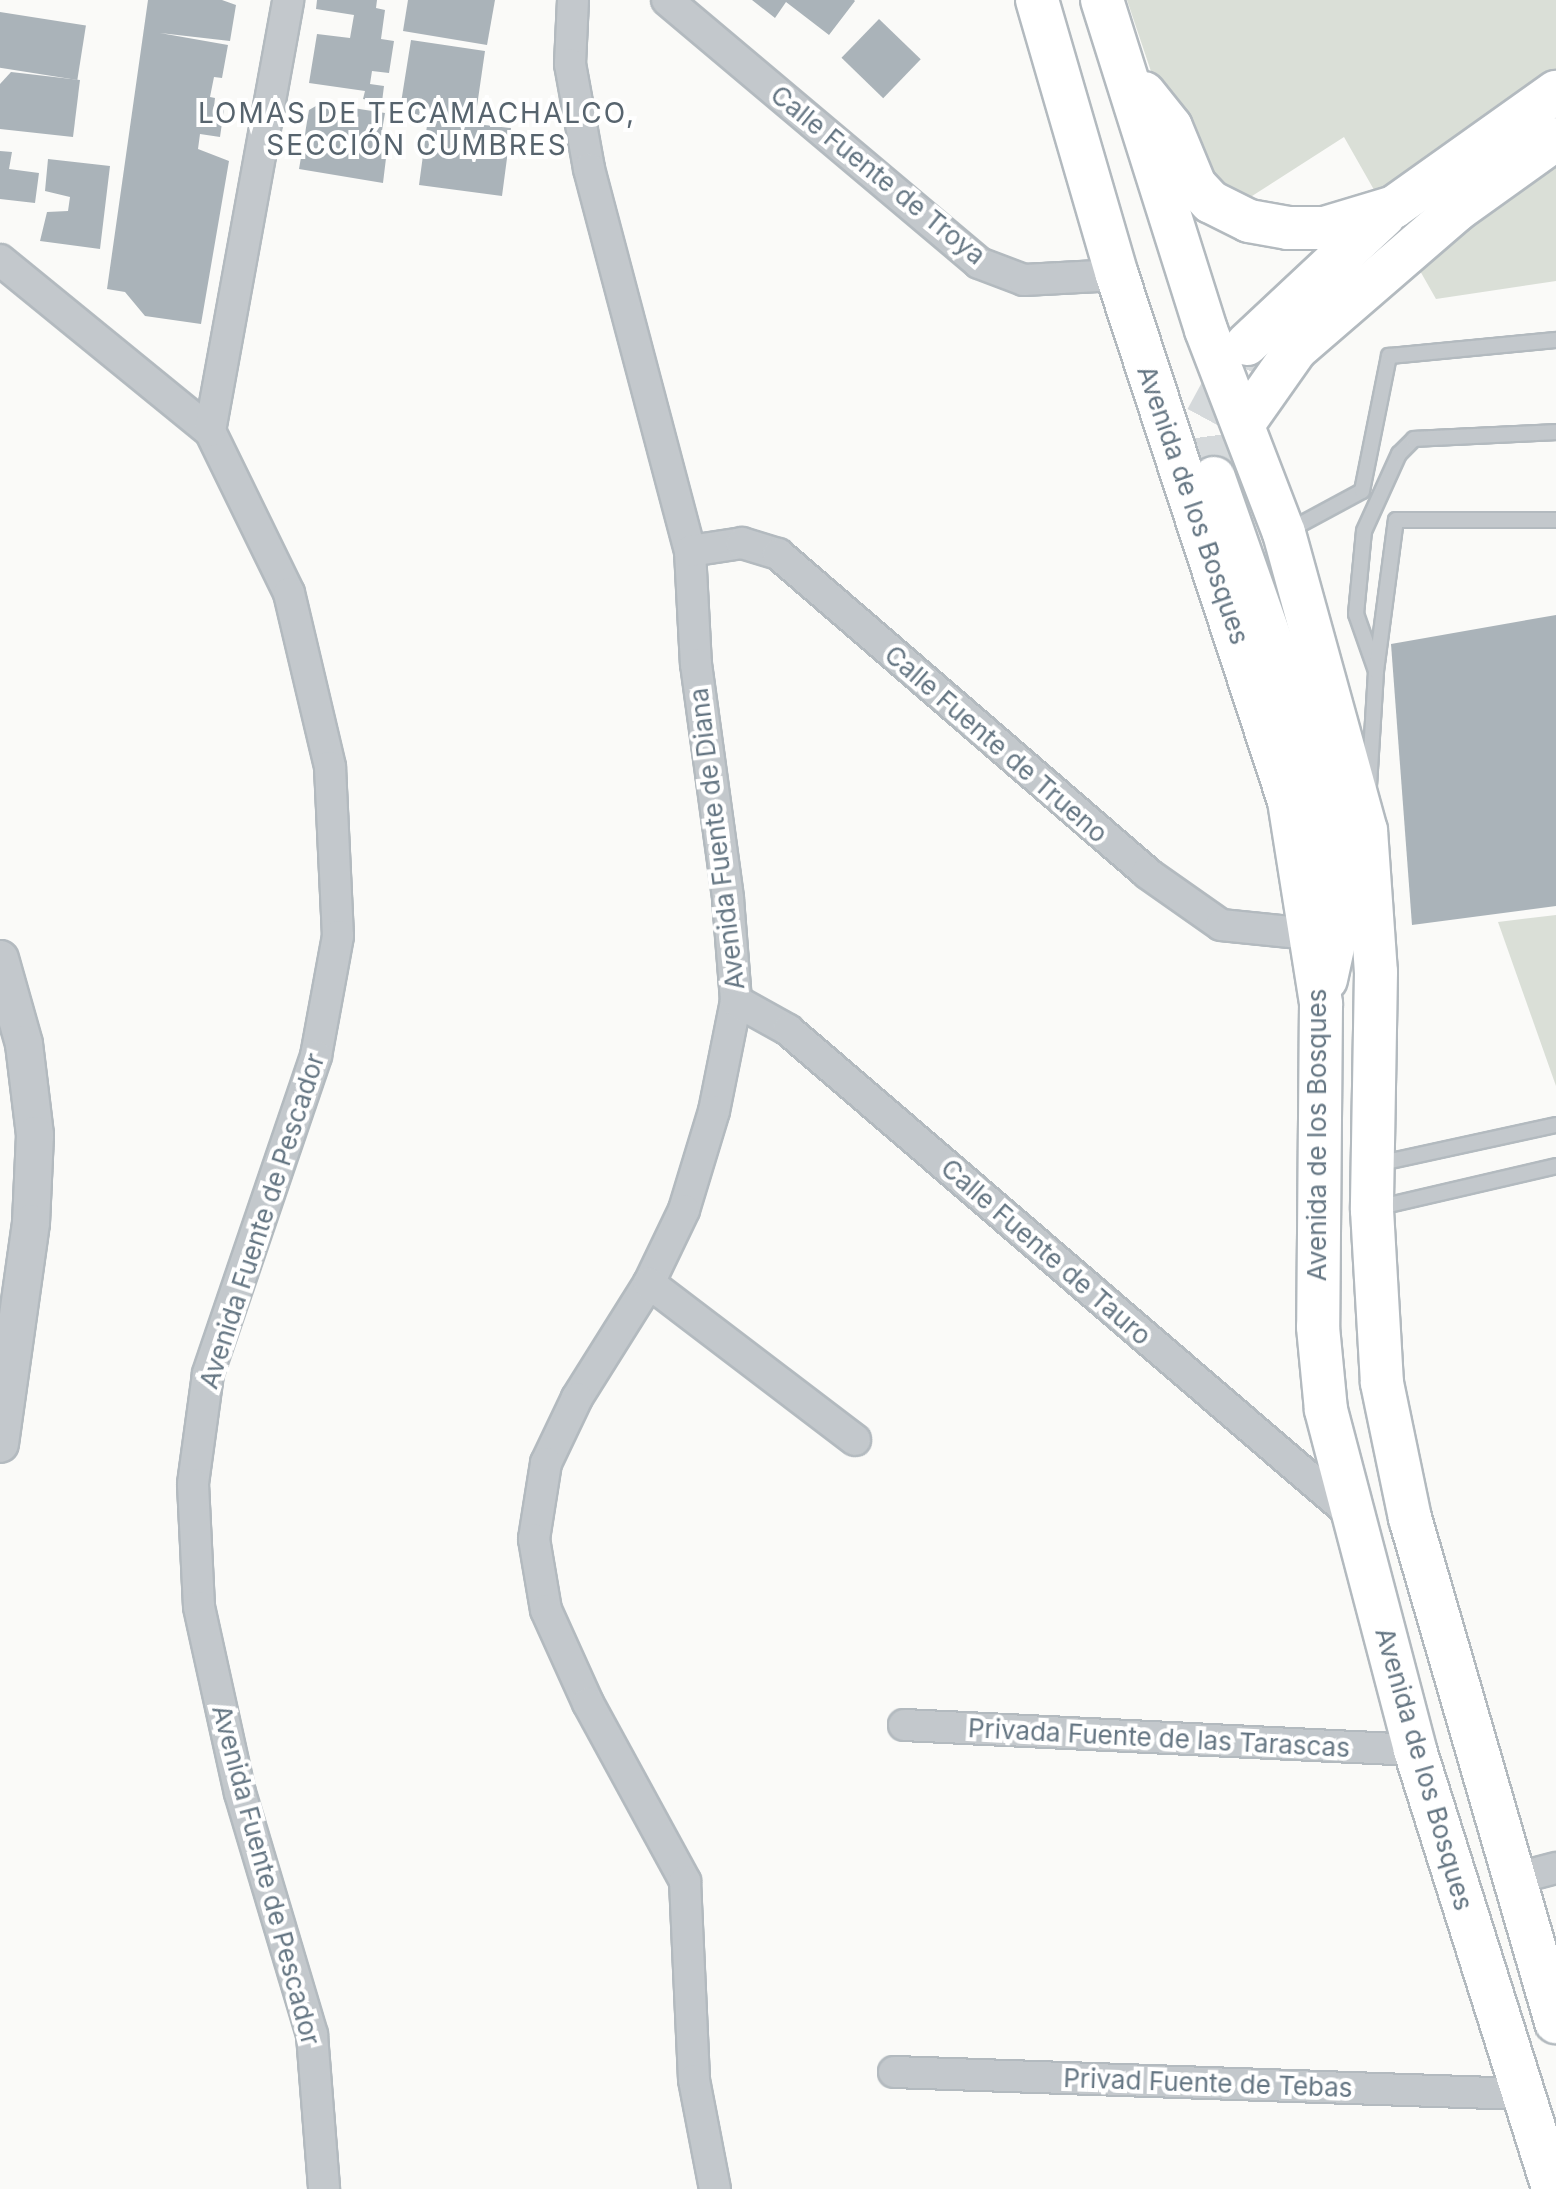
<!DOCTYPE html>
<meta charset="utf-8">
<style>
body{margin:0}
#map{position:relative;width:1556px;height:2189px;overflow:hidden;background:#fafaf8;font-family:Inter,sans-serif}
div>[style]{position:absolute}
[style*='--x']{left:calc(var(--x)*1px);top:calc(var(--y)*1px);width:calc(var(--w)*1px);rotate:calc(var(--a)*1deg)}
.green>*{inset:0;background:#dadfd7}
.building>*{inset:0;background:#aab3b9;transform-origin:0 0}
.secondary-tunnel>*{height:42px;margin-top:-21px;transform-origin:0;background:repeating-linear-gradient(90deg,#d5d9db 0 42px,transparent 0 63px)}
.roads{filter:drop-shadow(2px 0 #b3babf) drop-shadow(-2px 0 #b3babf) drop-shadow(0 2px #b3babf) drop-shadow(0 -2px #b3babf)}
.service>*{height:14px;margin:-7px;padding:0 7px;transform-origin:7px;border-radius:7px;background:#c3c8cc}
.minor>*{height:30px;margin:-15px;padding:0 15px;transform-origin:15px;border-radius:15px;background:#c3c8cc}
.tertiary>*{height:36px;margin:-18px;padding:0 18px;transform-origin:18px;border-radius:18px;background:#c3c8cc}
.secondary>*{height:42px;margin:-21px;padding:0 21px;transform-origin:21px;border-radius:21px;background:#fff}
span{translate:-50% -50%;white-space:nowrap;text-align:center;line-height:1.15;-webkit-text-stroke:8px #fff;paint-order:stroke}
.street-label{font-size:26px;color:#657683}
.neighbourhood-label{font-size:28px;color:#57646e;letter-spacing:2px}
</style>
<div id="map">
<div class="green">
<i style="clip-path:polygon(1127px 0,1556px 0,1556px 281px,1436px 299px,1344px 137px,1238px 205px,1172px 134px)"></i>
<i style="clip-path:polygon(1556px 915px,1556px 1086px,1498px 922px)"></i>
</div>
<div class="building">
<i style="clip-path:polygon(148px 0,222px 0,236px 5px,230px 41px,160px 33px,228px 45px,222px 78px,214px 77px,210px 97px,215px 98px,214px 107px,224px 109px,220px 137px,200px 134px,198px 149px,229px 161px,201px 324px,145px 316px,125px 292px,107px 289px)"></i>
<i style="clip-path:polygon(317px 0,377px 0,376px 8px,385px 10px,381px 39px,394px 41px,389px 73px,372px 71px,370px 84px,384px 86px,382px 102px,363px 99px,365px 91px,309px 83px,317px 34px,350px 38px,354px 15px,316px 9px)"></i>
<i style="clip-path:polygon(408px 0,495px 0,487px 45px,403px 31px)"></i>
<i style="clip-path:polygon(752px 0,854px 0,855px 1px,829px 35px,786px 2px,775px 18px)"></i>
<i style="left:0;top:12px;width:87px;height:55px;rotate:9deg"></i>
<i style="left:879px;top:19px;width:58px;height:54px;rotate:44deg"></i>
<i style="clip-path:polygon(411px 40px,485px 51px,475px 120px,434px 119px,511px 128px,502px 196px,419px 185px,428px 118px,400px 109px)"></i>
<i style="clip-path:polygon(11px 72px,80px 80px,73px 137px,0 129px,0 84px)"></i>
<i style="clip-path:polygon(321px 103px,385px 113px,379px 148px,387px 150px,383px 183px,299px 169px,309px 110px)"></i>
<i style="clip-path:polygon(0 151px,12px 152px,9px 169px,39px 173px,35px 203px,0 199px)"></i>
<i style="clip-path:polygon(48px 159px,110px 166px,100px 249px,40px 241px,47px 212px,68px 211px,70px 197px,45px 191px)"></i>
<i style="clip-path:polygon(1556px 615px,1556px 906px,1412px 925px,1391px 644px)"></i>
</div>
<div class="secondary-tunnel">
<i style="--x:1214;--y:478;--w:60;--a:-97.7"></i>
<i style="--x:1206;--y:419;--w:72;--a:-61.6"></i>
</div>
<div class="roads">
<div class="service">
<i style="--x:1286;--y:532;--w:86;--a:-28.3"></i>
<i style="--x:1362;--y:491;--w:138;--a:-78.7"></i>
<i style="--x:1389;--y:356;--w:168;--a:-5.5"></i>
<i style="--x:1376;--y:671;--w:60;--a:-109.3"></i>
<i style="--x:1356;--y:614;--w:83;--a:-84.5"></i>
<i style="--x:1364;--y:531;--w:85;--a:-65.6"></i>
<i style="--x:1399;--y:454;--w:21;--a:-45"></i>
<i style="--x:1414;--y:439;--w:142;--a:-2.8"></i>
<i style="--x:1369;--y:786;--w:115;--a:-86.5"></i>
<i style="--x:1376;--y:671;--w:152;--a:-82.5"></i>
<i style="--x:1396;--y:520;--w:160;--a:0"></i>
<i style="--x:1377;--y:1164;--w:183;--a:-12.3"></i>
<i style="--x:1376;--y:1208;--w:185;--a:-13.1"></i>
</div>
<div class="minor">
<i style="--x:573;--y:0;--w:64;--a:92.7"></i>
<i style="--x:570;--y:64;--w:107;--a:79.7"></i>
<i style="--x:589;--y:169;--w:395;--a:75.2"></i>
<i style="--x:690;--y:551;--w:113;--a:87"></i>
<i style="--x:696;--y:664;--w:237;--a:82.2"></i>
<i style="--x:728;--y:899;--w:102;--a:85.5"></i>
<i style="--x:736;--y:1001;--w:112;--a:101.3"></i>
<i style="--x:714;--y:1111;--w:103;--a:106.9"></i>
<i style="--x:684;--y:1210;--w:81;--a:115.6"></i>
<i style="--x:649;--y:1283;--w:136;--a:122.1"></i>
<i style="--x:577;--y:1398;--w:72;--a:115.5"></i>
<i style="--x:546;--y:1463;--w:77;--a:99"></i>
<i style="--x:534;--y:1539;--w:72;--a:80.4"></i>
<i style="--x:546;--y:1610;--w:102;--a:65.7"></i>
<i style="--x:588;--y:1703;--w:203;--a:61.4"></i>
<i style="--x:685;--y:1881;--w:199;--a:87.4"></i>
<i style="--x:694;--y:2080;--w:111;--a:79.1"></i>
<i style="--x:667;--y:0;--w:408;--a:40.1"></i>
<i style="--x:979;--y:263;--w:48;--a:20.7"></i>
<i style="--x:1024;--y:280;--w:93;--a:-3.1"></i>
<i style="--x:0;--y:260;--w:271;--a:39.2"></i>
<i style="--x:210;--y:431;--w:180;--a:64"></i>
<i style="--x:289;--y:593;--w:179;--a:76.7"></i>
<i style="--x:330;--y:767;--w:169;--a:87.3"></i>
<i style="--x:338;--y:936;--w:122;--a:100.4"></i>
<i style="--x:316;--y:1056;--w:336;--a:108.8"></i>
<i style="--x:208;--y:1374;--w:111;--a:97.8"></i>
<i style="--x:193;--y:1484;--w:123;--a:87.2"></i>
<i style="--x:199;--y:1607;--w:190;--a:77.6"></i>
<i style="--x:240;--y:1793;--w:252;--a:73.4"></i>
<i style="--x:312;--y:2035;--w:154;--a:85.5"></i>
<i style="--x:210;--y:431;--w:438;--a:-79.7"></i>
<i style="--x:690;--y:551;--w:53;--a:-8.7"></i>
<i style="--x:742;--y:543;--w:38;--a:17"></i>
<i style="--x:778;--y:554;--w:488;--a:40.8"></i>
<i style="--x:1147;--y:873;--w:90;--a:35.1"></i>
<i style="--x:1221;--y:925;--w:89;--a:5.8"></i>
<i style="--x:736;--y:1001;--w:60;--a:29.1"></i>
<i style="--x:788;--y:1030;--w:740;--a:40.67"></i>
<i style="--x:649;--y:1283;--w:259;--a:37.3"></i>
<i style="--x:904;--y:1725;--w:512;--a:2.8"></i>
<i style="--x:1514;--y:1879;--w:43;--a:-14.7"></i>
<i style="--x:894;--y:2072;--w:628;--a:2.01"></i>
</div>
<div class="tertiary">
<i style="--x:0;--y:959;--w:88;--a:74.2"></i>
<i style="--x:24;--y:1044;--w:92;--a:83.1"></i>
<i style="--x:35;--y:1135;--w:88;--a:92.6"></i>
<i style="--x:31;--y:1223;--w:223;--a:98"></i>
</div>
<div class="secondary">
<i style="--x:1037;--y:0;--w:286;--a:73.8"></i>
<i style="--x:1117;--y:275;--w:553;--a:71.89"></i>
<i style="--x:1289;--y:801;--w:206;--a:81"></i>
<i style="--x:1321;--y:1004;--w:323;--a:90.5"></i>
<i style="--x:1318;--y:1327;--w:83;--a:84.5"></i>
<i style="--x:1326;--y:1410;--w:351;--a:75.3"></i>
<i style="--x:1415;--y:1750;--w:460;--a:72.5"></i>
<i style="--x:1102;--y:0;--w:346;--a:72.5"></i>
<i style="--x:1206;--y:330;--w:217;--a:69"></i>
<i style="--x:1284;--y:533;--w:308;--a:74.6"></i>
<i style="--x:1366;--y:830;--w:142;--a:86"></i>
<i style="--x:1376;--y:972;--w:238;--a:91"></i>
<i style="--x:1372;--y:1210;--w:173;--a:86.7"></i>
<i style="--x:1382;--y:1383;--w:138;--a:78.3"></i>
<i style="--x:1410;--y:1518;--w:525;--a:73.84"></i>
<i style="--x:1144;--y:93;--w:43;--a:51.5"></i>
<i style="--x:1171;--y:127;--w:63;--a:67.5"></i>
<i style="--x:1195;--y:185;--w:23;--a:47"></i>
<i style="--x:1211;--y:202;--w:42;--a:26.6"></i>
<i style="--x:1249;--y:221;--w:40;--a:10"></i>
<i style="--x:1288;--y:228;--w:36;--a:0"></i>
<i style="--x:1324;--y:228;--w:73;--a:-16.7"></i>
<i style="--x:1394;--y:207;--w:199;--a:-35.4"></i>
<i style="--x:1247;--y:344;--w:187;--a:-43.1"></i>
<i style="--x:1244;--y:423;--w:90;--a:-54.9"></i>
<i style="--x:1296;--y:349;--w:213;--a:-40.8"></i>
<i style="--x:1457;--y:210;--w:122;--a:-35.6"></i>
<i style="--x:1214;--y:478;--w:348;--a:70.7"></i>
<i style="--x:1329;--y:806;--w:106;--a:83.5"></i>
<i style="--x:1341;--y:911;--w:70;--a:102.4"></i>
</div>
</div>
<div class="street-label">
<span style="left:878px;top:175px;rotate:39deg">Calle Fuente de Troya</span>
<span style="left:1193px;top:505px;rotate:71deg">Avenida de los Bosques</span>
<span style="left:996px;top:744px;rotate:41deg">Calle Fuente de Trueno</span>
<span style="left:717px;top:839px;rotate:-97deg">Avenida Fuente de Diana</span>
<span style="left:1317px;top:1135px;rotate:-90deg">Avenida de los Bosques</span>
<span style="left:262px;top:1221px;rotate:-72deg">Avenida Fuente de Pescador</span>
<span style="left:1046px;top:1252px;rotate:41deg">Calle Fuente de Tauro</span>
<span style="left:1159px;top:1738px;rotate:3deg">Privada Fuente de las Tarascas</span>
<span style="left:1424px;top:1769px;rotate:74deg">Avenida de los Bosques</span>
<span style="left:266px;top:1875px;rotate:75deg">Avenida Fuente de Pescador</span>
<span style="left:1208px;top:2083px;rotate:2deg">Privad Fuente de Tebas</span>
</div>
<div class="neighbourhood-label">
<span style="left:417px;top:129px">LOMAS DE TECAMACHALCO,<br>SECCIÓN CUMBRES</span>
</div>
</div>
